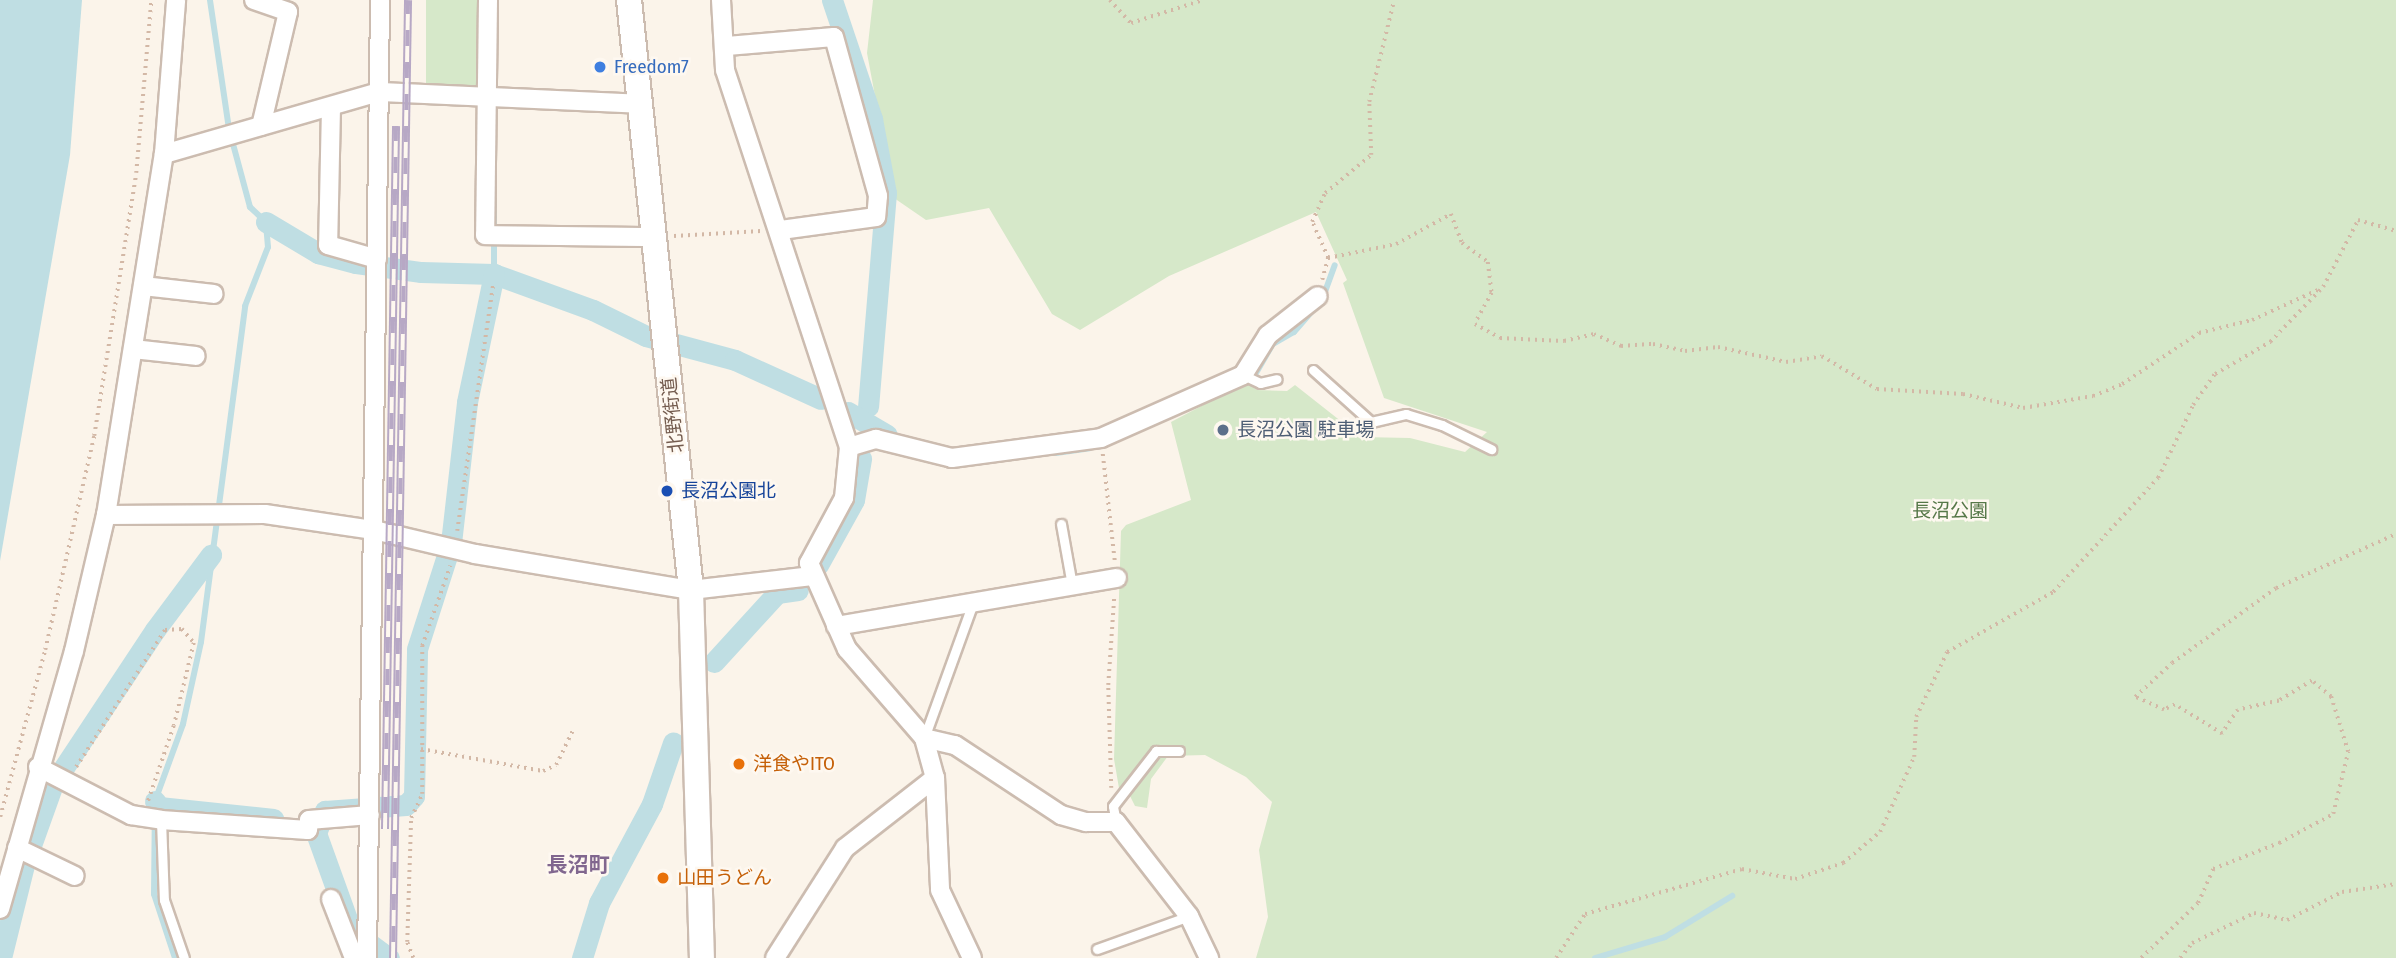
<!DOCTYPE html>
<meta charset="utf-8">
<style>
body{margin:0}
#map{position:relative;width:2396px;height:958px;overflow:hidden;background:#fbf4ea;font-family:"Fira Sans Condensed","Noto Sans JP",sans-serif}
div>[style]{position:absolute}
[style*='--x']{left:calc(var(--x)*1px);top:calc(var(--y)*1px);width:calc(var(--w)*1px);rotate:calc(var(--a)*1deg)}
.green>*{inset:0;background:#d6e8c9;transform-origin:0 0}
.water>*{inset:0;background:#bfdee3}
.stream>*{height:6px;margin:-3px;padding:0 3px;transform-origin:3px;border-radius:3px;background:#bfdee3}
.canal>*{height:21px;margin:-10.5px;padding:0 10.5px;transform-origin:10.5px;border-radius:10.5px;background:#bfdee3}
.path>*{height:3.5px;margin-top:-1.75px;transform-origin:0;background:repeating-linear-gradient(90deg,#d3b8a6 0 2px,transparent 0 7px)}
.roads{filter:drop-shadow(2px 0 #ccbcb0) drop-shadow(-2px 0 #ccbcb0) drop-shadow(0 2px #ccbcb0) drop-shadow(0 -2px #ccbcb0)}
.lane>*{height:9px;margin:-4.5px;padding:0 4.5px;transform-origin:4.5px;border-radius:4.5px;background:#fff}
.street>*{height:18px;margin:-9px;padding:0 9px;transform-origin:9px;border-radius:9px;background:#fff}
.secondary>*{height:24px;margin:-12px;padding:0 12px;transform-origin:12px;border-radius:12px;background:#fff}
.rail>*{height:8px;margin-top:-4px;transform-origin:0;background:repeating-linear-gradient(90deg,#fef8f0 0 16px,#b7a8c5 0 32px);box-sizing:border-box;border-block:2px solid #b7a8c5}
.dots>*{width:19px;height:19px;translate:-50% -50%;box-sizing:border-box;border:4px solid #fef8f0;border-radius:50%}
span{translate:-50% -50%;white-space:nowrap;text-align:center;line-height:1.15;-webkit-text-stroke:5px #fef8f0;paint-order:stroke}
.shop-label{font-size:19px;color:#366cbe}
.left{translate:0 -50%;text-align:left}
.street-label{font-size:19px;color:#745c4f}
.service-label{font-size:19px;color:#4e5e75}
.transit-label{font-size:19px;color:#164399}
.park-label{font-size:19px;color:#567848}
.food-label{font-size:19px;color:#c56008}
.neighbourhood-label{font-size:21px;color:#81678f;font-weight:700}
</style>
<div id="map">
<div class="green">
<i style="left:426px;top:0;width:52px;height:85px"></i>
<i style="clip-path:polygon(873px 0,2396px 0,2396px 958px,1256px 958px,1268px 917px,1259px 850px,1272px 802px,1246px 777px,1205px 755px,1168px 756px,1151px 779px,1147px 808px,1135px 806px,1125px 786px,1120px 794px,1114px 759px,1121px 531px,1126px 525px,1191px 500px,1171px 422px,1247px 382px,1257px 390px,1287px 391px,1295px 385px,1361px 437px,1410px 438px,1465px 452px,1487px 432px,1384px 398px,1343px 283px,1347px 280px,1316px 212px,1169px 276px,1080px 330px,1052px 314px,989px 208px,926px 220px,894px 198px,867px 53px)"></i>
</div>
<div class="water">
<i style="clip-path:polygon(0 0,82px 0,70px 155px,0 561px)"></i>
</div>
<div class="stream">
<i style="--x:494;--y:274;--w:75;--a:-90"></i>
<i style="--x:1322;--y:300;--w:37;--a:-70"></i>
<i style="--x:1256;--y:373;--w:34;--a:-60"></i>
<i style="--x:1273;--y:344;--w:24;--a:-30"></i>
<i style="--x:1294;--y:332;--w:32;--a:-49"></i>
<i style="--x:1056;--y:453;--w:34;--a:-8"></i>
<i style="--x:175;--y:958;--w:67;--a:-108.2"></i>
<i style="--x:154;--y:894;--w:93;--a:-89.4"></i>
<i style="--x:155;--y:801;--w:82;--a:-70"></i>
<i style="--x:183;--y:724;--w:84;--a:-77.6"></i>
<i style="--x:201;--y:642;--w:339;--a:-82.5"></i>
<i style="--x:245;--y:306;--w:63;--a:-68.7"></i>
<i style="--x:268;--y:247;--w:25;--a:-95"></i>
<i style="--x:266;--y:222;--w:22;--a:-137"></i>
<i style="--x:250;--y:207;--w:81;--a:-105.1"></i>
<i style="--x:229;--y:129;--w:130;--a:-98.4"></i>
<i style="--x:1595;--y:958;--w:73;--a:-16.7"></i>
<i style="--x:1665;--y:937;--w:79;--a:-31.5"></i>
</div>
<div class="canal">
<i style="--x:832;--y:0;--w:126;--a:71.4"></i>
<i style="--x:872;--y:119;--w:75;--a:79.3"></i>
<i style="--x:886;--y:193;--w:214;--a:94.8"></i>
<i style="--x:266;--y:222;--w:61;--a:30.8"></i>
<i style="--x:318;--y:253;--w:39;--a:15"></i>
<i style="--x:356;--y:263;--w:66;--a:7.9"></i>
<i style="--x:421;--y:272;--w:73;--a:1.6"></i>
<i style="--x:494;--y:274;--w:105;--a:20"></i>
<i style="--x:593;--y:310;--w:59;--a:26.1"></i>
<i style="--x:646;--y:336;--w:92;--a:15.1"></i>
<i style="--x:735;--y:360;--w:94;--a:24.4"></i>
<i style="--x:848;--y:412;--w:45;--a:30.5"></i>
<i style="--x:818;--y:565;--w:74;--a:-61"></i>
<i style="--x:854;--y:500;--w:42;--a:-80.3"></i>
<i style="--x:714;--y:662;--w:93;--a:-47.6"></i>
<i style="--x:777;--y:593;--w:21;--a:-8"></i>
<i style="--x:155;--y:801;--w:7;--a:56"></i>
<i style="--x:159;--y:807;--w:115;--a:6"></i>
<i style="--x:307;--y:825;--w:12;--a:42"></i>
<i style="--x:316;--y:833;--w:103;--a:70.2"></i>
<i style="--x:351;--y:930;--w:47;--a:36.4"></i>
<i style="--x:316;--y:833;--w:24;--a:-68"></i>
<i style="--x:325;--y:811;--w:81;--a:-4.2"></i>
<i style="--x:406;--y:805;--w:12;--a:-48"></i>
<i style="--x:414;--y:796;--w:147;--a:-88.8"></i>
<i style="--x:417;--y:649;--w:111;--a:-72.2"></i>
<i style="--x:451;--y:543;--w:142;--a:-83.5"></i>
<i style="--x:467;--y:402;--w:131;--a:-78.1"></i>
<i style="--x:1;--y:958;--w:96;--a:-76.1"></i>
<i style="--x:24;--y:865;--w:86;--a:-70.3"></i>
<i style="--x:53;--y:784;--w:185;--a:-56.5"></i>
<i style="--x:155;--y:630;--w:94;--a:-53.3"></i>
<i style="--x:582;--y:958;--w:58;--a:-72.8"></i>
<i style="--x:599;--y:903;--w:112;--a:-61.8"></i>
<i style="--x:652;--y:804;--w:65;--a:-71"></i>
</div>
<div class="path">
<i style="--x:1110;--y:0;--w:31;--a:48"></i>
<i style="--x:1131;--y:23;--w:76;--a:-17.7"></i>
<i style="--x:674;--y:236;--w:87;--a:-3.3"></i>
<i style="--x:1328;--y:258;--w:69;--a:-11.6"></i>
<i style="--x:1396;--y:244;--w:63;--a:-28.6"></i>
<i style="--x:1451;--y:214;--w:31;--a:69"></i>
<i style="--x:1462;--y:243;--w:32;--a:36"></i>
<i style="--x:1488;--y:262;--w:31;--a:83"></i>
<i style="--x:1492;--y:293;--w:35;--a:119"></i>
<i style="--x:1475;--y:324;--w:29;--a:29"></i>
<i style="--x:1500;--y:338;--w:64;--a:2.7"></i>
<i style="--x:1564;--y:341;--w:31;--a:-13"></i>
<i style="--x:1594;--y:334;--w:30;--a:24"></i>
<i style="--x:1621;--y:346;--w:32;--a:-4"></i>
<i style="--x:1653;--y:344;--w:33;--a:12"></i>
<i style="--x:1685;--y:351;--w:33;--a:-7"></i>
<i style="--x:1718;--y:347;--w:70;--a:12.4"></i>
<i style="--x:1786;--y:362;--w:36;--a:-9"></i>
<i style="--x:1822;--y:356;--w:64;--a:31"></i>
<i style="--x:1877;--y:389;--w:86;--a:3.3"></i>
<i style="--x:1963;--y:394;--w:62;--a:13.1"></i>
<i style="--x:2023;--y:408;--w:71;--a:-9.7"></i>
<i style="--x:2093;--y:396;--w:31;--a:-22"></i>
<i style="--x:2122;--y:384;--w:92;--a:-33.5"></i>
<i style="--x:2199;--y:333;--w:55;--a:-13.8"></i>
<i style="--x:2252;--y:320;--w:75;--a:-24.5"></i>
<i style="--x:1322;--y:280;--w:23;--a:-75"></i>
<i style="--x:1328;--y:258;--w:39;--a:-114"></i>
<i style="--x:1312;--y:222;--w:32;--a:-66"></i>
<i style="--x:1325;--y:193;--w:60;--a:-39.6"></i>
<i style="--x:1371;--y:155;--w:53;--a:-92.2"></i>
<i style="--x:1369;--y:102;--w:105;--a:-76.2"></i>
<i style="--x:1103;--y:454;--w:108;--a:83.6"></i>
<i style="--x:457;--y:531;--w:250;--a:-81.7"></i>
<i style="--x:421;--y:749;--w:124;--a:10.2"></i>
<i style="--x:543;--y:771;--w:14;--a:-25"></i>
<i style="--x:556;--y:765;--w:41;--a:-64.1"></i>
<i style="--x:76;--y:767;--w:163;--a:-57"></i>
<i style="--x:165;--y:630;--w:17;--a:-3"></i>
<i style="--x:182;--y:629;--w:18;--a:49"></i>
<i style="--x:194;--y:643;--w:85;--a:103.5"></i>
<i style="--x:174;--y:726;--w:80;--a:108.9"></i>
<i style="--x:1111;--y:788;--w:103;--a:-91.7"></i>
<i style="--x:1108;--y:685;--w:89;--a:-86.1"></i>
<i style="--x:0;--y:817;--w:173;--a:-74.9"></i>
<i style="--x:45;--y:650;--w:220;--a:-77.1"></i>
<i style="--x:94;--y:436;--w:266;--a:-80.9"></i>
<i style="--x:136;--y:173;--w:174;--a:-85"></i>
<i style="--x:413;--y:958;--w:17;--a:-111"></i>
<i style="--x:407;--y:942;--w:124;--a:-88.2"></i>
<i style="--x:411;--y:818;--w:26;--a:-65"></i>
<i style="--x:422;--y:794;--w:148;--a:-90"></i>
<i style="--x:422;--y:646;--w:85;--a:-70.7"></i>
<i style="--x:1556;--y:958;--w:53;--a:-56.6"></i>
<i style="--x:1585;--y:914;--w:163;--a:-16"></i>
<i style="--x:1742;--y:869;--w:54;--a:10.7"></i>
<i style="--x:1795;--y:879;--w:51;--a:-18.4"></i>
<i style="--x:1843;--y:863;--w:48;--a:-40"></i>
<i style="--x:1880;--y:832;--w:82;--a:-65.6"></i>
<i style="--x:1914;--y:757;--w:40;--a:-87.1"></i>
<i style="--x:1916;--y:717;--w:72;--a:-64.5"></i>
<i style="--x:1947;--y:652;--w:122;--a:-29.5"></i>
<i style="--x:2053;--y:592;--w:155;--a:-47.4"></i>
<i style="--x:2158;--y:478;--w:81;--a:-64.4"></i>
<i style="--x:2193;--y:405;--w:38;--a:-55"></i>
<i style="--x:2215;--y:374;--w:64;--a:-30.2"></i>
<i style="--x:2270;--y:342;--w:76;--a:-46.1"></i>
<i style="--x:2323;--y:287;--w:76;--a:-62.4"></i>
<i style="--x:2358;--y:220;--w:40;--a:16"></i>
<i style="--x:2141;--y:958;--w:79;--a:-44"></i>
<i style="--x:2198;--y:903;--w:37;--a:-66"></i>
<i style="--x:2213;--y:869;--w:71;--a:-21.5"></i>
<i style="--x:2279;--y:843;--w:61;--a:-28.2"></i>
<i style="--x:2333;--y:814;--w:64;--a:-76.4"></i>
<i style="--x:2348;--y:752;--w:58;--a:-107.2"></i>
<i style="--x:2331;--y:697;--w:25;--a:-140"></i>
<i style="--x:2312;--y:681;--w:39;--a:149"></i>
<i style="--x:2279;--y:701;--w:42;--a:167.6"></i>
<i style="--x:2238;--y:710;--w:29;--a:124"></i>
<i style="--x:2222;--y:734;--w:55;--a:-148.3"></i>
<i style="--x:2175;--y:705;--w:12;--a:156"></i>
<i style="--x:2164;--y:710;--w:32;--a:-156"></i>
<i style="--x:2135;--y:697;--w:50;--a:-42.6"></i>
<i style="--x:2172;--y:663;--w:128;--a:-35.8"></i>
<i style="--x:2276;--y:588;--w:132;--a:-24.2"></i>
<i style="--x:2180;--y:958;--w:19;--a:-51"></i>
<i style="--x:2192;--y:943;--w:69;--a:-25.8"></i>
<i style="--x:2254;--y:913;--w:34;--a:12"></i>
<i style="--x:2287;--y:920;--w:62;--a:-27"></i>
<i style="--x:2342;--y:892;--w:55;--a:-8.4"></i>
</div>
<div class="roads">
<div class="lane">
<i style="--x:1313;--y:370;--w:78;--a:41.9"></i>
<i style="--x:1371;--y:422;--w:36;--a:-13"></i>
<i style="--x:1406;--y:414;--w:38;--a:17"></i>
<i style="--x:1442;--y:425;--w:55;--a:26.1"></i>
<i style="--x:1243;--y:375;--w:19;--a:25"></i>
<i style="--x:1260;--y:383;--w:17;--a:-13"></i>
<i style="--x:1061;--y:524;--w:62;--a:79.8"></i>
<i style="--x:924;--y:738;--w:144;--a:-70.1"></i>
<i style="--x:161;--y:820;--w:80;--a:87.9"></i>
<i style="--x:164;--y:900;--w:61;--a:71"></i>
<i style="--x:1116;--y:822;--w:16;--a:-101"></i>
<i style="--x:1113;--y:806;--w:70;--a:-52"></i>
<i style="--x:1156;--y:751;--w:23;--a:0"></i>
<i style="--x:1097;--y:949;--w:98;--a:-19.7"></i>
</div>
<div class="street">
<i style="--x:254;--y:0;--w:36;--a:19"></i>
<i style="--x:288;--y:12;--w:117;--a:103.3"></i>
<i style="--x:488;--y:0;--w:235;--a:90.7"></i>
<i style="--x:485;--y:235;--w:169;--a:0.7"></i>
<i style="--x:721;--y:0;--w:70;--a:86.7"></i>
<i style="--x:725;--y:70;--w:397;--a:71.8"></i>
<i style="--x:849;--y:447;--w:51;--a:95.6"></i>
<i style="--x:844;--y:498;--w:74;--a:118.3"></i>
<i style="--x:809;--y:563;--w:94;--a:66.2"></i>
<i style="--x:847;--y:649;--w:118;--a:49.1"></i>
<i style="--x:924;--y:738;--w:41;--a:74.6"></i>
<i style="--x:935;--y:778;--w:112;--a:87.4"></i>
<i style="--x:940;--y:890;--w:75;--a:64.8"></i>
<i style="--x:727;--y:46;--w:107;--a:-4.8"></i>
<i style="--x:834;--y:37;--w:165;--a:74.5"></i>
<i style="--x:878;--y:196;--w:21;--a:95"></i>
<i style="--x:876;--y:217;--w:96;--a:172.2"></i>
<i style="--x:331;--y:107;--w:138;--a:91.2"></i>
<i style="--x:328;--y:245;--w:51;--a:15.9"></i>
<i style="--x:164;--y:154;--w:224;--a:-16.1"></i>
<i style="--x:379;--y:92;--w:262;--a:2.6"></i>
<i style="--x:143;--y:286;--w:71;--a:6.4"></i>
<i style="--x:133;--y:349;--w:63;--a:6.3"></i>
<i style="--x:849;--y:447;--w:28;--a:-17"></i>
<i style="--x:876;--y:439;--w:78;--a:14"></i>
<i style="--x:952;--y:458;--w:150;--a:-7.6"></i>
<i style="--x:1101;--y:438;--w:155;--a:-23.9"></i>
<i style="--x:1243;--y:375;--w:47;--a:-58"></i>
<i style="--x:1268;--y:335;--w:63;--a:-38"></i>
<i style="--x:106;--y:515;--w:159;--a:-0.4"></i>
<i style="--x:265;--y:514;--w:110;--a:8.4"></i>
<i style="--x:374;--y:530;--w:104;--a:13.4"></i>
<i style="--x:475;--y:554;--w:219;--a:9.5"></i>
<i style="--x:691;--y:590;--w:122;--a:-6.6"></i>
<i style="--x:836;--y:626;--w:285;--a:-9.7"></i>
<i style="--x:924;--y:738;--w:32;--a:13"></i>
<i style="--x:955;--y:745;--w:127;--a:33.4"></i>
<i style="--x:1061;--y:815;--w:26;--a:16"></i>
<i style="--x:1086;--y:822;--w:30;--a:0"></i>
<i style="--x:1116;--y:822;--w:119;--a:52.2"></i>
<i style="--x:1189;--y:916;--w:47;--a:64.5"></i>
<i style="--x:38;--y:767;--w:105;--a:27.3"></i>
<i style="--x:131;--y:815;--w:30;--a:9"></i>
<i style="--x:161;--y:820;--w:147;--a:3.9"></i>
<i style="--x:308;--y:830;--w:10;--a:-84"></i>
<i style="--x:309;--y:820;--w:61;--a:-4.7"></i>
<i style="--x:17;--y:848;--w:64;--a:25.8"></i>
<i style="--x:331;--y:899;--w:63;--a:68.7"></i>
<i style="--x:0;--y:909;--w:268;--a:-74"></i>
<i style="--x:74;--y:651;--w:140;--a:-76.8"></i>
<i style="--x:106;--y:515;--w:366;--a:-80.9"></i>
<i style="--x:164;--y:154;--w:154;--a:-85.5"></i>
<i style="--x:367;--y:958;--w:958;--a:-89.22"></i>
<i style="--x:775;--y:958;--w:130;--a:-57.5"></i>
<i style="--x:845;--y:848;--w:114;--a:-37.9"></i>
</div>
<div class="secondary">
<i style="--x:629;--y:0;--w:593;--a:84"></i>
<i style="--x:691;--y:590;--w:368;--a:88.3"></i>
</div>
</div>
<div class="rail">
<i style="--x:385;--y:829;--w:703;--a:-89.1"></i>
<i style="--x:393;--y:958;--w:958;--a:-89.1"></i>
</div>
<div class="dots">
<i style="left:600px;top:67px;background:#3f7fe0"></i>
<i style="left:1223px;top:430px;background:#5c6f8a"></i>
<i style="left:667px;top:491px;background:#1a4fb4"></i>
<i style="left:739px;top:764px;background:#e8710a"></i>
<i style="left:663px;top:878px;background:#e8710a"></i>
</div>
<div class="shop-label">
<span class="left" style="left:614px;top:67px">Freedom7</span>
</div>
<div class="street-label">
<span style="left:673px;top:415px;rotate:-96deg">北野街道</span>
</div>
<div class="service-label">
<span class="left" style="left:1237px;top:430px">長沼公園 駐車場</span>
</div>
<div class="transit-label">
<span class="left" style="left:681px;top:491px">長沼公園北</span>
</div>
<div class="park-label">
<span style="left:1950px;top:511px">長沼公園</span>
</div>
<div class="food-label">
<span class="left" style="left:753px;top:764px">洋食やITO</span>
<span class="left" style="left:677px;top:878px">山田うどん</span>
</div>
<div class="neighbourhood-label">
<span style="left:578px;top:865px">長沼町</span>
</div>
</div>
